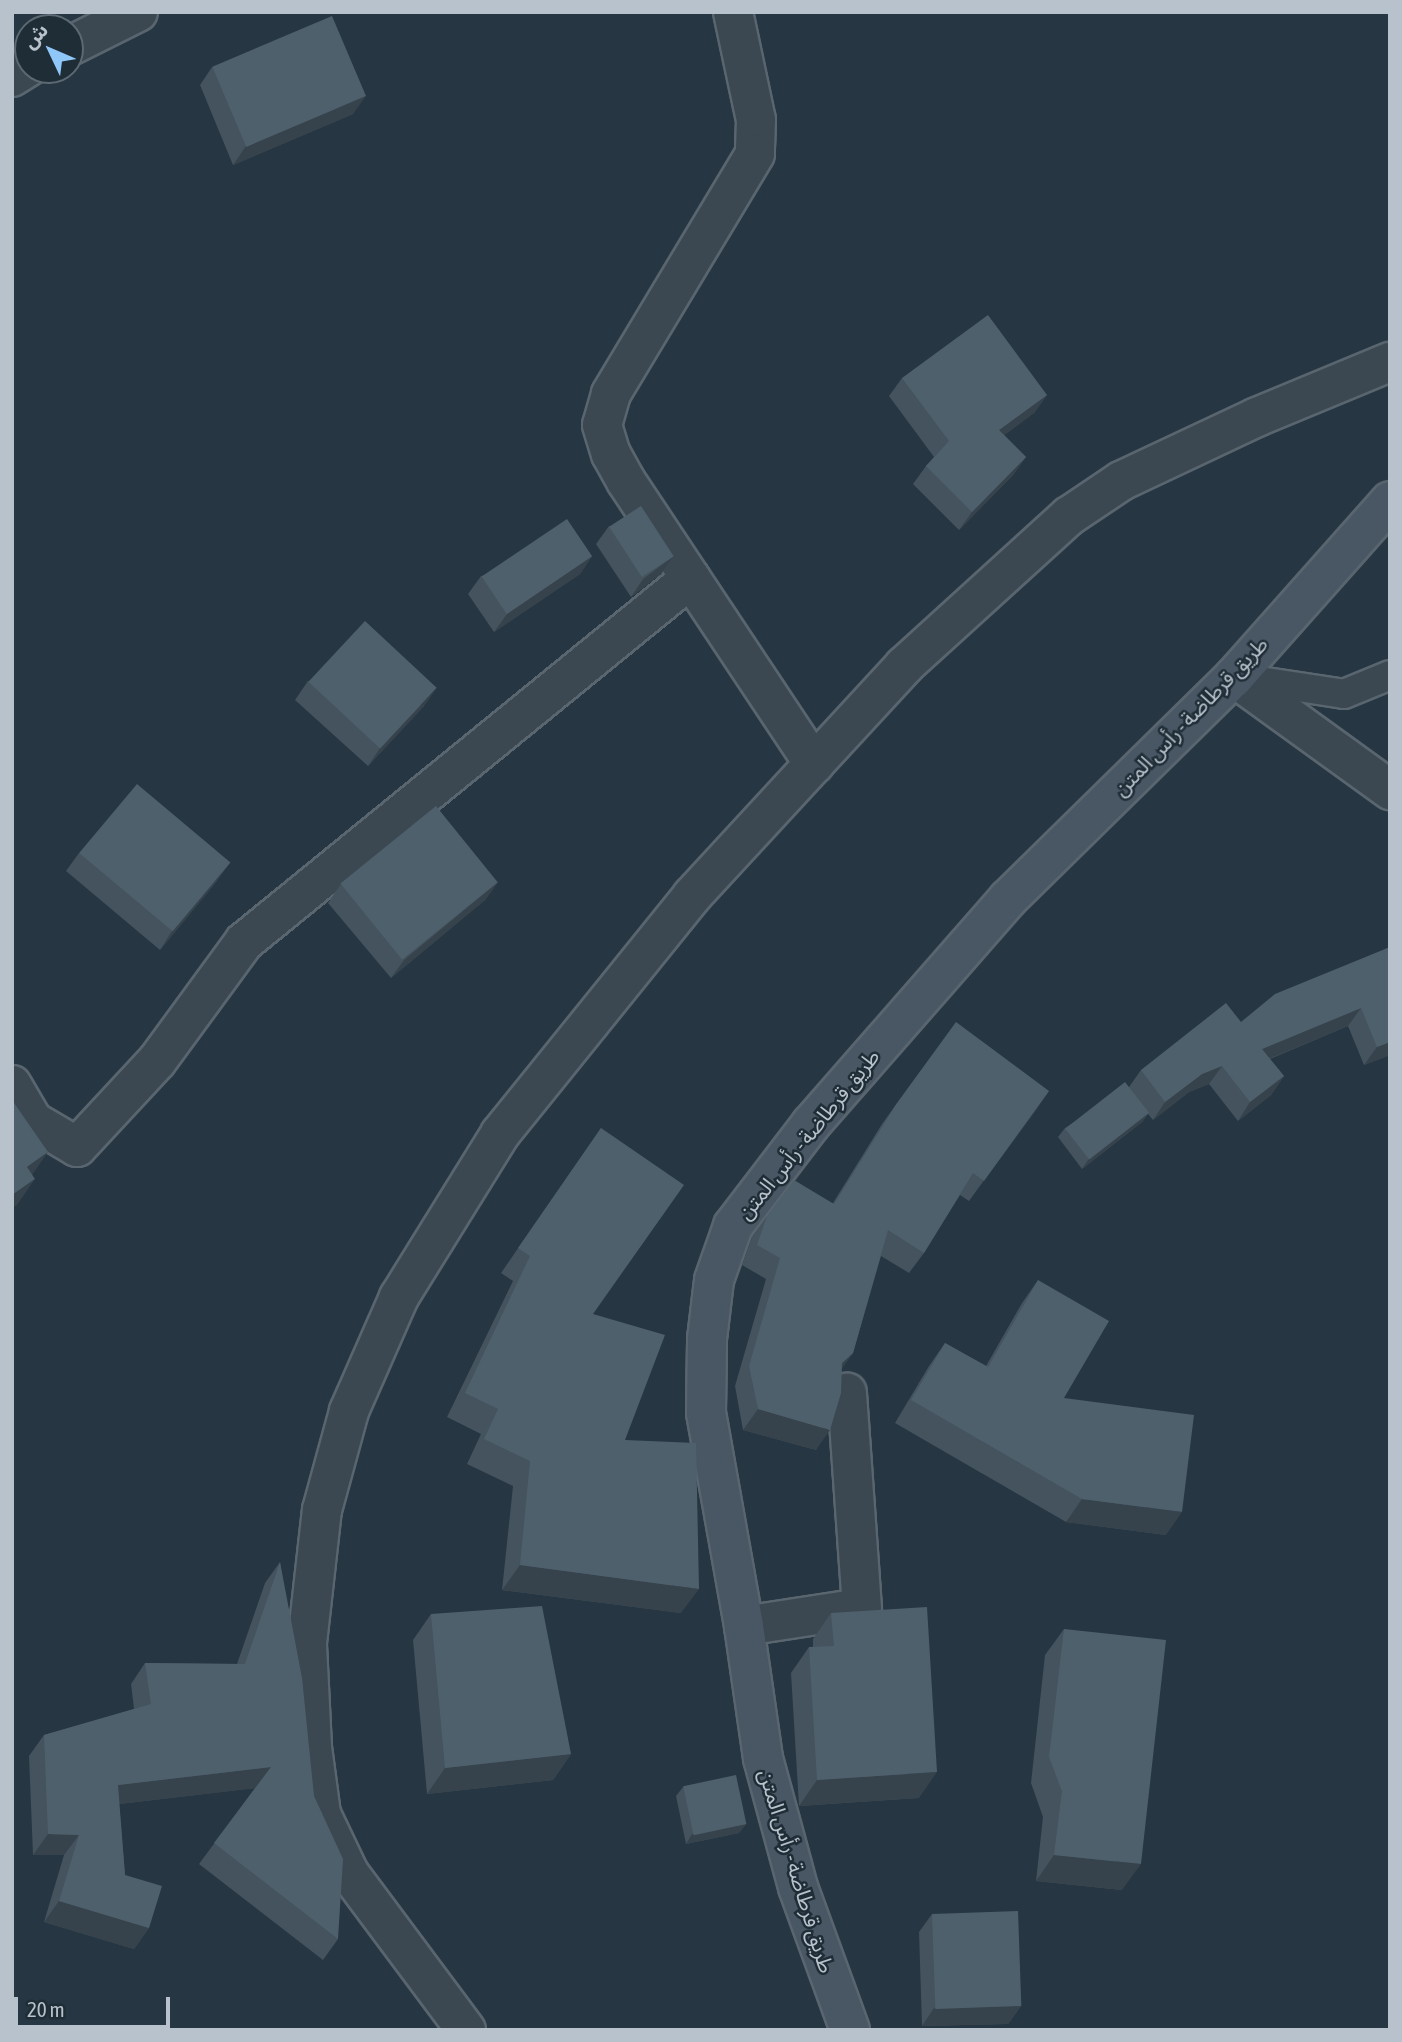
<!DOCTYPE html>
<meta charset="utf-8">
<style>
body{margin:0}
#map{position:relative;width:1402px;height:2042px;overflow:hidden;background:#263642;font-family:"Asap Condensed","Noto Sans Arabic",sans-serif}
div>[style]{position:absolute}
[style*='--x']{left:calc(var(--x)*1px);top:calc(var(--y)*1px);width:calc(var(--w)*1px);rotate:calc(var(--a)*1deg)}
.roads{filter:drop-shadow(2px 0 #59656f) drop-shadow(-2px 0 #59656f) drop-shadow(0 2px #59656f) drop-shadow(0 -2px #59656f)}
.lane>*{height:28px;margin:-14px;padding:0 14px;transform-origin:14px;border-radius:14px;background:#3b4852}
.street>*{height:38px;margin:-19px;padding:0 19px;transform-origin:19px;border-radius:19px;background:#3b4852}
.secondary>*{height:38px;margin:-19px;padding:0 19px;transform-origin:19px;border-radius:19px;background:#495765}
.wall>*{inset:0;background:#44535e}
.shaded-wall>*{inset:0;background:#37434c}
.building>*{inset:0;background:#4f606d;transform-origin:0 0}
span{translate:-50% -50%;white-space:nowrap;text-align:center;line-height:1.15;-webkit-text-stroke:5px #1f2d37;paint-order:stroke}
.street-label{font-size:21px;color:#b8c2cc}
.frame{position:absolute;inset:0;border:14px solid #b8c2cc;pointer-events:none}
.north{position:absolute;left:14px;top:14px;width:70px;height:70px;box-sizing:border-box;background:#1f2d37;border:2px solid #5c6973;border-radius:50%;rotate:314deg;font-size:19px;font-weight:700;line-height:28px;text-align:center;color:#b8c2cc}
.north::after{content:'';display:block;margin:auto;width:24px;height:32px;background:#90c7f9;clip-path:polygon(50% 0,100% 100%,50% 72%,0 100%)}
.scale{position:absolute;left:14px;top:1997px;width:156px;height:32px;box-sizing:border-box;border:4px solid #b8c2cc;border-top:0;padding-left:9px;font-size:21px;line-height:24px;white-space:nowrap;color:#b8c2cc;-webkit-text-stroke:5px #1f2d37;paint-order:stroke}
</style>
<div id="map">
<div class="roads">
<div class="lane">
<i style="--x:1240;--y:678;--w:105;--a:8.7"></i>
<i style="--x:1344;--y:694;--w:50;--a:-22.4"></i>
</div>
<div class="street">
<i style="--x:733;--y:12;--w:110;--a:78"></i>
<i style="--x:756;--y:120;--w:34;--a:92"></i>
<i style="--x:755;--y:154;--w:280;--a:121"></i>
<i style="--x:611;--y:394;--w:32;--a:106"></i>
<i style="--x:602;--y:425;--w:30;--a:73"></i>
<i style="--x:611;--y:454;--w:31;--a:61"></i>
<i style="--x:626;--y:481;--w:340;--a:56.4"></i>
<i style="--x:70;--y:46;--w:76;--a:-26.6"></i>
<i style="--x:12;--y:77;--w:19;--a:-32"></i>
<i style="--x:1234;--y:677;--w:193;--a:35.9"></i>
<i style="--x:12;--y:1085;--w:42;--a:59.7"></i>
<i style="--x:33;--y:1121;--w:51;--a:30.6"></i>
<i style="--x:77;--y:1147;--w:117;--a:-47.1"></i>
<i style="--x:157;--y:1061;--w:147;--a:-53.8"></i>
<i style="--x:244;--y:942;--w:576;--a:-39.16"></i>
<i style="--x:744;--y:1626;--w:119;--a:-8.7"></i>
<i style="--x:862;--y:1608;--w:216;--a:-94"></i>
<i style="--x:466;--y:2030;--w:196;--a:-126.7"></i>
<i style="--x:349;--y:1873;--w:65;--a:-115.4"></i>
<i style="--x:321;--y:1814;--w:68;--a:-97.7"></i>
<i style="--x:312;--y:1747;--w:104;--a:-92.8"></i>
<i style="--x:307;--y:1643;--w:134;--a:-83.6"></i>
<i style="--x:322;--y:1510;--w:103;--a:-74.7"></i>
<i style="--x:349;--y:1411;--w:124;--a:-66.3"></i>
<i style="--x:399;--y:1297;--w:192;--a:-58.2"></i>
<i style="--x:500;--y:1134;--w:306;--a:-51.1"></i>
<i style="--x:692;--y:896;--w:313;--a:-47.3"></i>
<i style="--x:904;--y:666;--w:223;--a:-42.3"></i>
<i style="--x:1069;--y:516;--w:63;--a:-33.9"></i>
<i style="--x:1121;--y:481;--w:150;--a:-25.2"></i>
<i style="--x:1257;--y:417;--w:144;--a:-22.5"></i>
</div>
<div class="secondary">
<i style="--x:850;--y:2030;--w:152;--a:-110"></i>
<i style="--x:798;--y:1887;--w:134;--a:-105.2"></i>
<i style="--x:763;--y:1758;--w:133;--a:-98.2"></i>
<i style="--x:744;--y:1626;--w:216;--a:-100.1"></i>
<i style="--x:706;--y:1413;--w:74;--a:-89.2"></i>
<i style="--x:707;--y:1339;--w:59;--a:-83.2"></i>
<i style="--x:714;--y:1280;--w:57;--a:-70.6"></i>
<i style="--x:733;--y:1226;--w:128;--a:-52.6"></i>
<i style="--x:811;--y:1124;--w:299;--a:-48.8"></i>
<i style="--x:1008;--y:899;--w:317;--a:-44.5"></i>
<i style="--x:1234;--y:677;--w:235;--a:-48.4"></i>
</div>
</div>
<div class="wall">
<i style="clip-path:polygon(212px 67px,353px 114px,233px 165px,200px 85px)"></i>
<i style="clip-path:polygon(902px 378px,1047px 395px,1034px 413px,1004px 435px,1026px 457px,1013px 475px,959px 530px,913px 484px,926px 466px,934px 457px,889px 396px)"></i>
<i style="clip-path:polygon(609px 526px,674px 556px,661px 574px,631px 597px,596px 544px)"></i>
<i style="clip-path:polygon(592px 556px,580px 574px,494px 632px,468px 594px,481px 576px)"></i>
<i style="clip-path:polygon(308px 681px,424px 706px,368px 766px,295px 700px)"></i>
<i style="clip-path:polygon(79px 853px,217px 881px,160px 950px,66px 871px)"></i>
<i style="clip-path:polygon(498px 882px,485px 900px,391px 978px,328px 903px,341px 884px)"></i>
<i style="clip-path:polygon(1390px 947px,1390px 1055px,1364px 1065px,1348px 1026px,1270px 1059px,1284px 1076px,1271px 1095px,1238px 1121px,1209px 1084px,1189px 1092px,1153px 1120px,1148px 1114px,1142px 1122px,1082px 1169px,1058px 1137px,1065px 1128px,1129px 1087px,1141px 1070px,1241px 1022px)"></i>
<i style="clip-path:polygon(1049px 1091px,969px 1201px,960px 1195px,924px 1253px,909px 1273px,881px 1256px,853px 1353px,841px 1369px,816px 1450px,743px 1430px,735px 1386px,766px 1279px,742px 1265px,752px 1237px,767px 1216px,833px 1203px,882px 1124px,897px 1103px)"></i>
<i style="clip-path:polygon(601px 1128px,593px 1314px,625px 1440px,681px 1613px,502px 1590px,513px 1486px,467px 1464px,481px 1434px,447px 1417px,513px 1281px,501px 1273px)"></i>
<i style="clip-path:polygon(1038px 1280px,1064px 1398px,1166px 1535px,1066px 1522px,895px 1423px,929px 1366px,945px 1343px,986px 1366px,1022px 1303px)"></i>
<i style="clip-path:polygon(280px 1562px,314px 1796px,338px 1939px,323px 1960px,199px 1864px,255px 1788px,119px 1804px,125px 1875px,149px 1928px,134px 1949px,44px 1922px,64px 1855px,33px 1855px,29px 1756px,44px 1735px,134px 1709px,131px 1684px,145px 1663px,237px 1664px,265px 1583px)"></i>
<i style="clip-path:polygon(831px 1613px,919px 1798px,799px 1806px,791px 1673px,809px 1647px,813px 1647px,813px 1639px)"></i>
<i style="clip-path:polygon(431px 1614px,571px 1754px,553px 1780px,427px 1794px,413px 1640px)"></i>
<i style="clip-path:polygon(1064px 1629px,1122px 1890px,1036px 1881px,1043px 1817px,1031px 1783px,1045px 1655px)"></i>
<i style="clip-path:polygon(683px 1787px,746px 1824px,739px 1833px,686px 1844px,676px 1796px)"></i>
<i style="clip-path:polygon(932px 1914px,1021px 2006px,1008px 2024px,922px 2026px,919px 1932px)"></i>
</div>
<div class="shaded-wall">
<i style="clip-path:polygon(366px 96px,353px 114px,233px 165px,246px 146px)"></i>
<i style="clip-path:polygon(1047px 395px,1034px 413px,986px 449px,999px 430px)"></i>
<i style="clip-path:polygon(1026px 457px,1013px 475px,959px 530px,972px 512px)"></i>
<i style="clip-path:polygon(592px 556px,580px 574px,494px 632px,507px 614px)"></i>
<i style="clip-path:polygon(674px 556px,661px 574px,631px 597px,643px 579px)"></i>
<i style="clip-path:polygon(437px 688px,424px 706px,368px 766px,380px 748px)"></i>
<i style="clip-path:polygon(230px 863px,217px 881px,160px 950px,172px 931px)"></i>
<i style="clip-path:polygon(498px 882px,485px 900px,391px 978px,404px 960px)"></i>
<i style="clip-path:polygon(1361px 1008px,1348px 1026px,1249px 1067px,1262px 1049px)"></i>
<i style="clip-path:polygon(1390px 1042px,1390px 1055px,1364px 1065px,1377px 1047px)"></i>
<i style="clip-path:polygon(1222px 1066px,1209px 1084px,1189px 1092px,1153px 1120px,1165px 1102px,1202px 1074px)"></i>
<i style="clip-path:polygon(1284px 1076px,1271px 1095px,1238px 1121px,1250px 1102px)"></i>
<i style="clip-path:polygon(1049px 1091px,1035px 1112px,969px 1201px,984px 1181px)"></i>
<i style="clip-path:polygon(1149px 1113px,1142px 1122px,1082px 1169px,1088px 1160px)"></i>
<i style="clip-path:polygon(48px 1152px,30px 1178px,27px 1167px)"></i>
<i style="clip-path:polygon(35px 1179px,17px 1205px,12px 1208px,12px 1195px)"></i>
<i style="clip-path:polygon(853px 1353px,838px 1374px,842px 1363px)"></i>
<i style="clip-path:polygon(758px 1409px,830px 1430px,816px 1450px,743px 1430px)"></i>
<i style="clip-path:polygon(1082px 1499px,1182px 1512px,1166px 1535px,1066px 1522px)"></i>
<i style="clip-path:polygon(520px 1565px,699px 1589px,681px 1613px,502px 1590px)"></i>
<i style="clip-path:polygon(571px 1754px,553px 1780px,427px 1794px,445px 1768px)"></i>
<i style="clip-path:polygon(271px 1767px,257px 1788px,103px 1806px,118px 1785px)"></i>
<i style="clip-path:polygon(937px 1772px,919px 1798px,799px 1806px,817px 1780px)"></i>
<i style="clip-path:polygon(746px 1824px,739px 1833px,686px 1844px,692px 1834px)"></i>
<i style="clip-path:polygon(48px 1834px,79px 1835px,64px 1855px,33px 1855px)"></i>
<i style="clip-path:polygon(1054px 1855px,1141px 1864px,1122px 1890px,1036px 1881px)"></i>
<i style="clip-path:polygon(59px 1901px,149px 1928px,134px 1949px,44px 1922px)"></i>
<i style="clip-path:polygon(1021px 2006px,1008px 2024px,922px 2026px,934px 2008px)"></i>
</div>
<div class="building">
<i style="left:332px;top:16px;width:87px;height:130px;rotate:67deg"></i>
<i style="clip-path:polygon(988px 315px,1047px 395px,999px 430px,1026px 457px,972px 512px,926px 466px,949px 441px,902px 378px)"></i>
<i style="left:641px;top:506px;width:60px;height:38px;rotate:57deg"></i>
<i style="left:567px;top:519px;width:45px;height:103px;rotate:56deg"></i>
<i style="left:365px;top:621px;width:98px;height:83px;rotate:43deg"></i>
<i style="left:137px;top:784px;width:122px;height:90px;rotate:40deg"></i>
<i style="left:436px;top:806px;width:98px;height:123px;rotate:51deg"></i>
<i style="clip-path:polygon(1390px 947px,1390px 1042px,1377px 1047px,1361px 1008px,1262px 1049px,1284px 1076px,1250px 1102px,1222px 1066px,1202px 1074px,1165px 1102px,1141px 1070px,1226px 1003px,1241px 1022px,1275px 994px)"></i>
<i style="clip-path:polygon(956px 1022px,1049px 1091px,984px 1181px,973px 1173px,924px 1253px,888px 1230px,853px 1353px,842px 1363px,841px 1393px,830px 1430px,758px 1409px,749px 1366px,780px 1258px,757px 1245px,767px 1216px,794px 1180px,834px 1204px,897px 1103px)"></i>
<i style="left:1125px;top:1082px;width:39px;height:76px;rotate:52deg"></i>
<i style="clip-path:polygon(12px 1100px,48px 1152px,27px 1167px,35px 1179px,12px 1195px)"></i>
<i style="clip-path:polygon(601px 1128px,684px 1185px,593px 1314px,665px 1335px,625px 1440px,696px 1443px,699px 1589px,520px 1565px,530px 1461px,484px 1439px,498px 1409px,465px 1393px,530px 1256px,518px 1248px)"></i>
<i style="clip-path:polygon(1038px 1280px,1109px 1321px,1064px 1398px,1194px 1415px,1182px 1512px,1082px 1499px,911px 1400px,945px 1343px,988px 1367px)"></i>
<i style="clip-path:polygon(280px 1562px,302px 1678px,314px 1796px,343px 1859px,338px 1939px,214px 1843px,271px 1767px,118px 1785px,125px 1875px,162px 1886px,149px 1928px,59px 1901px,79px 1835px,48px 1834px,44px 1735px,151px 1704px,145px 1663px,245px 1664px)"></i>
<i style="clip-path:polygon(542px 1606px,571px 1754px,445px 1768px,431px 1614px)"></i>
<i style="clip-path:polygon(927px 1607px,937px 1772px,817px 1780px,809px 1647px,834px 1646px,831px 1613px)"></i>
<i style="clip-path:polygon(1064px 1629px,1166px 1640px,1141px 1864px,1054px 1855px,1062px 1791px,1049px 1757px)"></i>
<i style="left:736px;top:1775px;width:50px;height:54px;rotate:78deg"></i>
<i style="left:1018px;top:1911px;width:95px;height:86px;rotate:88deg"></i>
</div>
<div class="street-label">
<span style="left:1190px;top:716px;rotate:-46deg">طريق قرطاضة - رأس المتن</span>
<span style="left:808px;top:1134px;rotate:-51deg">طريق قرطاضة - رأس المتن</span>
<span style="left:797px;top:1871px;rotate:73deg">طريق قرطاضة - رأس المتن</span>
</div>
<div class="frame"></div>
<div class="north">ش</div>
<div class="scale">20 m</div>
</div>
